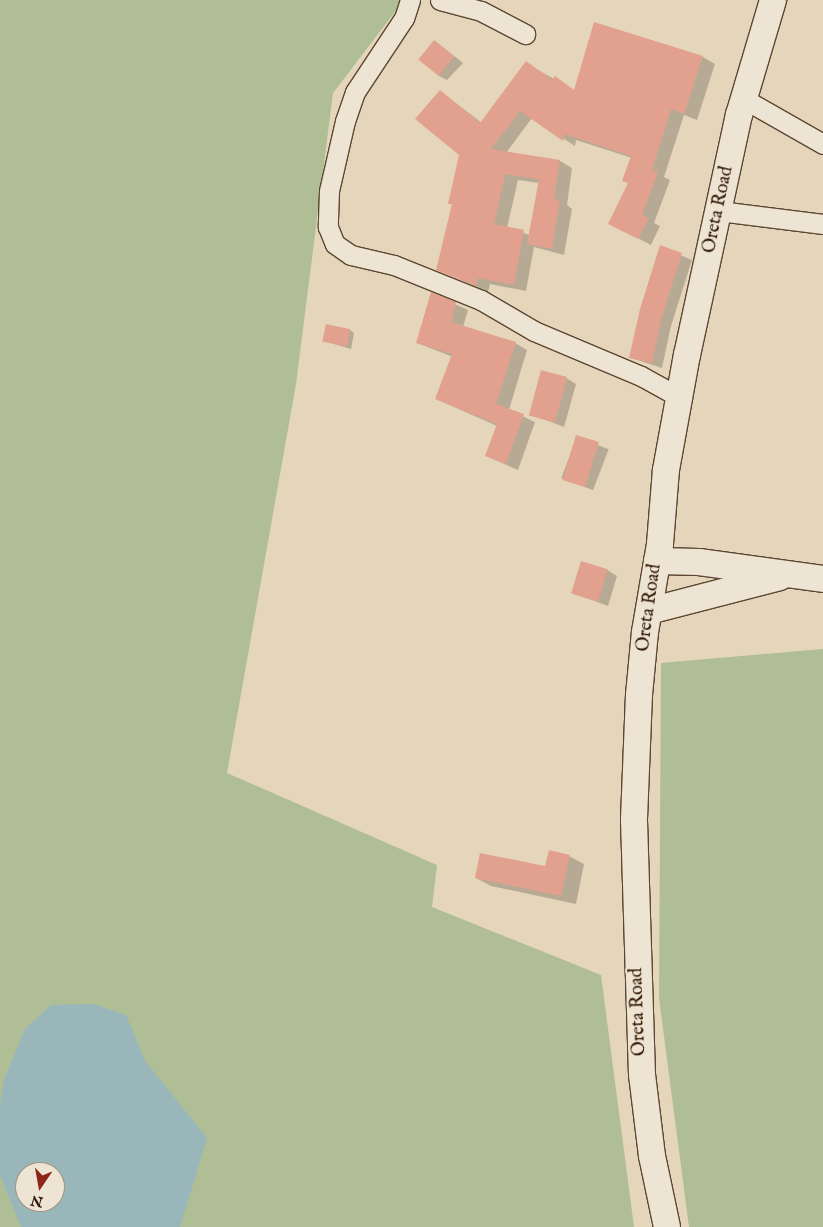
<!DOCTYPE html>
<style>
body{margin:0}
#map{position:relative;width:823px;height:1227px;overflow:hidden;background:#e5d5bb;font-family:"IM FELL English",serif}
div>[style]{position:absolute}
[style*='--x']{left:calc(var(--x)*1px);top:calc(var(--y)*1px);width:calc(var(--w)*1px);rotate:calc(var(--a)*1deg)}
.green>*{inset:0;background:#afbe94}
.water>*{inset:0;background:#99b6ba}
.shadow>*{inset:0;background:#0003;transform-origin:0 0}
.building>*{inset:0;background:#e2a18e;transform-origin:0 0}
.roads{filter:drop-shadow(1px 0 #5c4631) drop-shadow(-1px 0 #5c4631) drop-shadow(0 1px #5c4631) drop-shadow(0 -1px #5c4631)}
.street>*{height:19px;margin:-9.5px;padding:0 9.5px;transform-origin:9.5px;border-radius:9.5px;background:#eee4d3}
.secondary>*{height:26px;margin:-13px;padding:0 13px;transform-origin:13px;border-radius:13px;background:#eee4d3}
span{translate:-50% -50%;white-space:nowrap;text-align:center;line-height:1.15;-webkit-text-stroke:4px #eee4d3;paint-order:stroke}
.street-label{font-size:18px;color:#2f1703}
.north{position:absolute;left:15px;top:1162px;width:50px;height:50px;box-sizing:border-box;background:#eee4d3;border:1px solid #a29280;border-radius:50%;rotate:192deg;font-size:14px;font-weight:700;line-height:20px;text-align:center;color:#2f1703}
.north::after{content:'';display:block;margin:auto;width:18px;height:22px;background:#8f2418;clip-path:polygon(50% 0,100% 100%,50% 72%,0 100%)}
</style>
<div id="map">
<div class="green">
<i style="clip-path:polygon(evenodd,0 0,404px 0,333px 93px,296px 384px,227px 773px,437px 865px,432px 907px,601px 975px,634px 1227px,0 1227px,0 0,25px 1172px,55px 1172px,55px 1202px,25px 1202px,25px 1172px)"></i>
<i style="clip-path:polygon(823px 649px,823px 1227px,689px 1227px,659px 998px,661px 663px)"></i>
</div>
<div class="water">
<i style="clip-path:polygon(evenodd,93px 1004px,126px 1015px,145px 1061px,207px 1138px,180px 1227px,21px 1227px,0 1175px,0 1106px,4px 1080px,25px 1029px,51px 1005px,93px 1004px,25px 1172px,55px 1172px,55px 1202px,25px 1202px,25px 1172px)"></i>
</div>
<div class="shadow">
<i style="clip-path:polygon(evenodd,595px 24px,703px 57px,715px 64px,697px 120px,684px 115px,664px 177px,670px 180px,654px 223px,660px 226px,651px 245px,622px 230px,632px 158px,576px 140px,575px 146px,532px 118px,506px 153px,560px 161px,572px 168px,567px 205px,572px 209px,564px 255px,534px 247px,526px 291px,490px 284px,488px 292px,437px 269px,453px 205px,449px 203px,460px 155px,440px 91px,482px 123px,526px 63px,575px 91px,595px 24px,518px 180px,539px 183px,530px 235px,507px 228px,518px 180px)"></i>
<i style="clip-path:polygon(435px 41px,463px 63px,447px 80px,437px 75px)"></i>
<i style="clip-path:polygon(661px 247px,692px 260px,671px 326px,662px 368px,631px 358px)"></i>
<i style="clip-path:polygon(432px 294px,468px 310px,463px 327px,515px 343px,527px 350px,509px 410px,535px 422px,518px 470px,486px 456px,497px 426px,436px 399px,453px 357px,417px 343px)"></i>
<i style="clip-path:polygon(350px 330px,354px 333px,351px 349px,324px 341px)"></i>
<i style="clip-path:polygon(566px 378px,576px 384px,564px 427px,530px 414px)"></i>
<i style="left:577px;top:437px;width:34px;height:44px;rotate:21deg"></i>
<i style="clip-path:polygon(607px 570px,617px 576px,608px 606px,573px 593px)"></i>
<i style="clip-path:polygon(569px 856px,584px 864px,576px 904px,491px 886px,476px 878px,546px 868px)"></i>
</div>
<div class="building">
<i style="clip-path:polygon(594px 22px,703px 56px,684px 114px,671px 109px,652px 170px,658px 172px,642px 215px,649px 218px,638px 239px,608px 224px,628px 183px,622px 181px,631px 156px,564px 134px,563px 141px,520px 111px,491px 149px,560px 160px,554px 199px,560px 200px,552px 249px,527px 244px,539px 179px,505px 174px,494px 224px,524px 230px,514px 285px,478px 278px,476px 286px,436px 270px,452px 204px,448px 204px,459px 155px,415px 119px,440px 90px,480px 123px,526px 61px,552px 80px,555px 76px,574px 90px)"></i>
<i style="left:434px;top:40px;width:26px;height:25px;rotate:39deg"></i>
<i style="clip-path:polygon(660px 245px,682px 253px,661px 320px,652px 363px,629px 358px,640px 309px)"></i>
<i style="clip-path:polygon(431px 292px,456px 302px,451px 322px,516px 342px,496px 404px,524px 414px,506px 464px,485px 456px,497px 424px,435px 399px,452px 354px,416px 343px)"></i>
<i style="left:326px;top:324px;width:25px;height:18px;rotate:12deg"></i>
<i style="left:541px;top:370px;width:27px;height:47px;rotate:15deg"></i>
<i style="left:576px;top:435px;width:24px;height:47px;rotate:17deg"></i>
<i style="left:581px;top:561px;width:28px;height:34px;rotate:17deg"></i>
<i style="clip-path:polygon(549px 850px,570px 855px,561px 896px,475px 878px,480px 853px,545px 866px)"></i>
</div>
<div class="roads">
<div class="street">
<i style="--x:410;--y:0;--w:19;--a:108"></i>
<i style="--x:404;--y:18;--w:89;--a:123.5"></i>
<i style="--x:355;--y:92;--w:31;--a:109"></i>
<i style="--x:345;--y:121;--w:72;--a:102.9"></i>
<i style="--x:329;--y:191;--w:36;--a:92"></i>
<i style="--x:328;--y:227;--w:18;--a:68"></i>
<i style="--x:335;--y:244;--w:19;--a:35"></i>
<i style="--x:351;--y:255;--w:44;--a:13.1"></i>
<i style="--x:394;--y:265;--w:94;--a:21.9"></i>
<i style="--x:481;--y:300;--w:61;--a:30.3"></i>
<i style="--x:534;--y:331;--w:116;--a:22.8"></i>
<i style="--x:641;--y:376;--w:43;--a:28.9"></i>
<i style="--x:440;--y:0;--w:42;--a:15"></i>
<i style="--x:481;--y:11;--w:50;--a:27.6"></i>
<i style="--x:744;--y:99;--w:91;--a:29.7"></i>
<i style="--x:719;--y:211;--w:105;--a:7.1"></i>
</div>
<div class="secondary">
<i style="--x:657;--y:561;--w:42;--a:1.4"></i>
<i style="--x:699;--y:562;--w:125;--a:7.8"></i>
<i style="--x:649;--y:611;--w:135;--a:-14.5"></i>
<i style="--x:667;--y:1227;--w:73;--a:-101.9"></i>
<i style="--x:652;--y:1156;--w:82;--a:-97"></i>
<i style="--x:642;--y:1075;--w:256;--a:-91.8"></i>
<i style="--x:634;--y:819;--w:124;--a:-87.7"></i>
<i style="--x:639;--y:695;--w:63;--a:-84.6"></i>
<i style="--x:645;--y:632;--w:89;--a:-80.3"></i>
<i style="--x:660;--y:544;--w:74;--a:-85.4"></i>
<i style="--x:666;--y:470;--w:117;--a:-79.7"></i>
<i style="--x:687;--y:355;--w:246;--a:-77.8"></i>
<i style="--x:739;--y:115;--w:120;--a:-73.5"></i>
</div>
</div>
<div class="street-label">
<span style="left:719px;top:210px;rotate:-78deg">Oreta Road</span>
<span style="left:650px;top:608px;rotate:-82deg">Oreta Road</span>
<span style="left:639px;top:1012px;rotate:-92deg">Oreta Road</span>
</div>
<div class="north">N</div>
</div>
